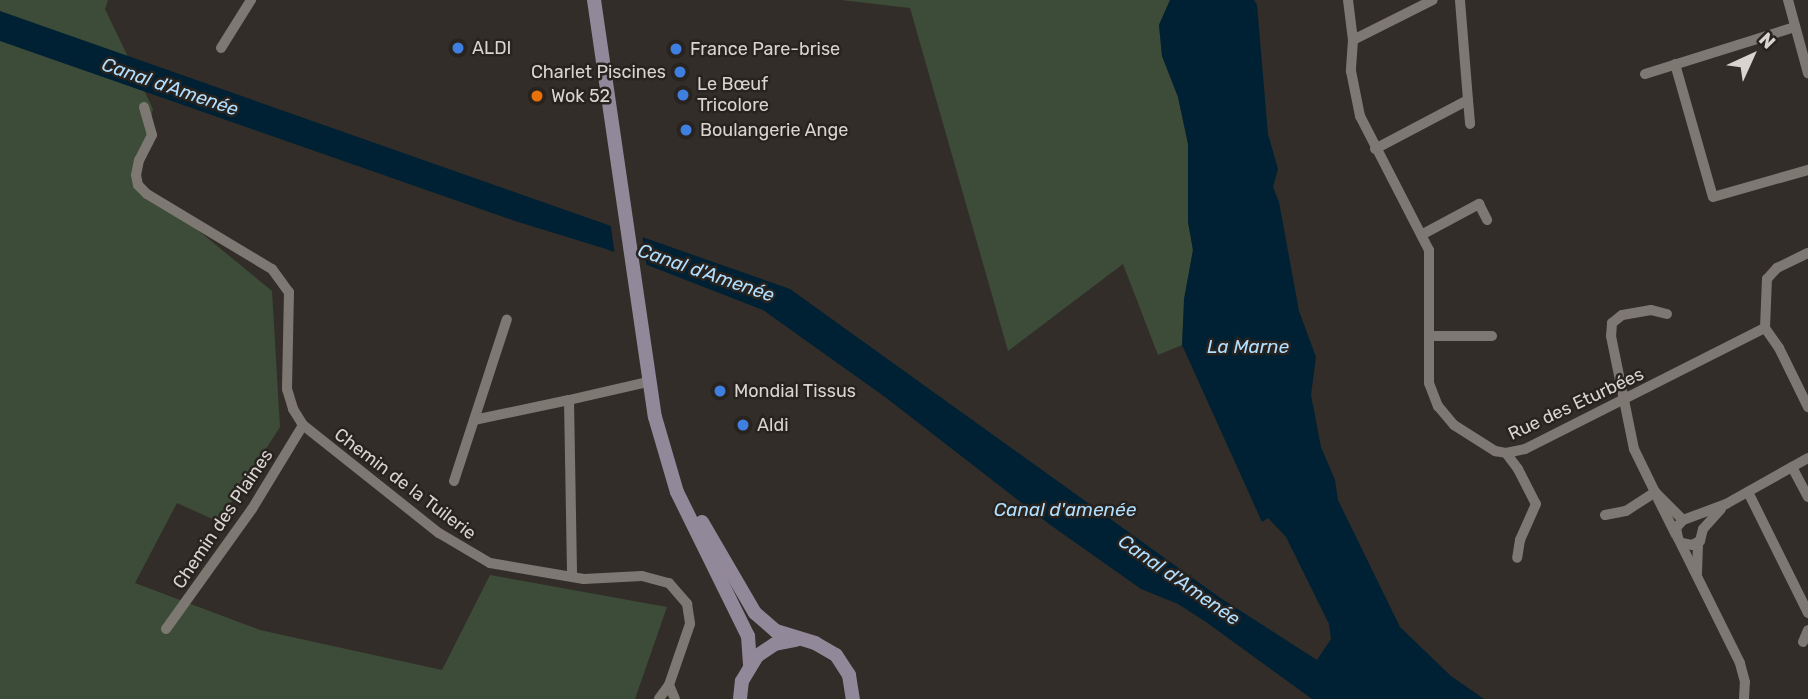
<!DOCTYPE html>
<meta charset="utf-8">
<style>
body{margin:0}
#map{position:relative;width:1808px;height:699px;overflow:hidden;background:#322d28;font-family:Rubik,sans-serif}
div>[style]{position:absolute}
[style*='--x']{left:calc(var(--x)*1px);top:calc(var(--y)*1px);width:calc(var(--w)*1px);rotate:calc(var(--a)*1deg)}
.green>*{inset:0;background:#3c4c38}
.water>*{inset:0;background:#002133}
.pier>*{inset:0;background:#322d28}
.street>*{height:10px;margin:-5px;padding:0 5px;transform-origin:5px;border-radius:5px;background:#7e7873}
.secondary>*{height:14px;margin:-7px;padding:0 7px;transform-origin:7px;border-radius:7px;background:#918899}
.dots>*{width:19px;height:19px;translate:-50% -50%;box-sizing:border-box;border:4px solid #28231f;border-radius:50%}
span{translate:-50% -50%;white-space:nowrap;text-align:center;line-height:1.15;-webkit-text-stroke:5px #28231f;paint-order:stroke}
.poi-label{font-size:18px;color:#d8d4d2}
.left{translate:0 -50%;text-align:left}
.right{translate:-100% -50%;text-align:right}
.street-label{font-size:18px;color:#d8d4d2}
.water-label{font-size:19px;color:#b1dfff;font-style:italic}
.north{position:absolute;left:1717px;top:21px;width:70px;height:70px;-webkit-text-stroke:5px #28231f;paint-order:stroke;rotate:45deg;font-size:19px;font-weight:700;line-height:28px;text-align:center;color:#d8d4d2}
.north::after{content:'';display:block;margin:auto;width:24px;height:32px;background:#d8d4d2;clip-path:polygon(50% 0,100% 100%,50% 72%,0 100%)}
</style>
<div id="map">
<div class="green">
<i style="clip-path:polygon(0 0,108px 0,105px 9px,153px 109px,138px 181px,272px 291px,280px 427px,219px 522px,177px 503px,135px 583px,260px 630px,442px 670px,490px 575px,667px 607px,635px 699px,0 699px)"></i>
<i style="clip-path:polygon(841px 0,1170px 0,1159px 25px,1162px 56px,1178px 97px,1188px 144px,1188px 222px,1193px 250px,1185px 296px,1182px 345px,1158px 355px,1123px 264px,1008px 351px,910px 8px)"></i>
</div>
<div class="water">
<i style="clip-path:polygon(1170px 0,1254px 0,1257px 5px,1268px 134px,1278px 169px,1273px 187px,1279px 202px,1299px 311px,1316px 357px,1311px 395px,1321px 447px,1335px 480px,1338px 500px,1400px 627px,1451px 676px,1484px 699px,1312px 699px,1206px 622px,1178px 604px,1141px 589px,1049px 524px,885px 397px,763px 310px,606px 249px,515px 221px,0 41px,0 11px,790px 289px,1219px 597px,1317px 660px,1331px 639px,1329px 624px,1286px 537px,1268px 518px,1262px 522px,1182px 345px,1184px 299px,1193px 250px,1188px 222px,1188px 144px,1178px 97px,1162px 56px,1159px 25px)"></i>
</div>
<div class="pier">
<i style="clip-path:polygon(610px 220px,642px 232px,647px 269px,615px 256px)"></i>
</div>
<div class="street">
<i style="--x:1348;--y:0;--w:40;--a:82.9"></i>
<i style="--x:1353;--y:40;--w:31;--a:94"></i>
<i style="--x:1351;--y:71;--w:46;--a:78.7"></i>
<i style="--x:1360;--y:116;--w:151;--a:62.8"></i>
<i style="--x:1429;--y:250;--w:133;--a:90"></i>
<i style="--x:1429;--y:383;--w:25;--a:69"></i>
<i style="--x:1438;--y:406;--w:25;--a:50"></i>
<i style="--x:1454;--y:425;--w:49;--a:32.4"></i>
<i style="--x:1495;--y:451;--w:11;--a:10"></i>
<i style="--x:1506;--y:453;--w:19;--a:-12"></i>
<i style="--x:1525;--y:449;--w:269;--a:-26.8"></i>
<i style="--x:1788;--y:0;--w:76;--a:74.7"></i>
<i style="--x:1353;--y:40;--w:89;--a:-26.6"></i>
<i style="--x:221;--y:48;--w:57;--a:-58"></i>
<i style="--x:1675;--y:64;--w:138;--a:74.1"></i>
<i style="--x:1713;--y:197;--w:99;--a:-15.9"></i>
<i style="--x:1645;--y:74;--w:157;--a:-17.4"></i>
<i style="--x:1468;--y:100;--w:24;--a:85"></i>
<i style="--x:144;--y:107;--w:29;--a:74"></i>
<i style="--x:152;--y:135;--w:28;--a:117"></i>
<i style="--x:139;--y:160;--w:15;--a:101"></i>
<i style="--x:136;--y:175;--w:10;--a:79"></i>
<i style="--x:138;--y:185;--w:13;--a:45"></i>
<i style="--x:147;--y:194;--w:146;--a:31"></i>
<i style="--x:272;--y:269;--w:29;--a:54"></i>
<i style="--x:289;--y:292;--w:97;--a:91.2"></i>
<i style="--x:287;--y:389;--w:21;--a:73"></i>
<i style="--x:293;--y:409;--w:19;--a:58"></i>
<i style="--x:303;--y:425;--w:174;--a:38.5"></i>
<i style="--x:439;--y:533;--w:59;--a:30.5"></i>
<i style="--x:490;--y:563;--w:95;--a:9.7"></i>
<i style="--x:584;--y:579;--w:58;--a:-3"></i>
<i style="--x:642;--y:576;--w:28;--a:15"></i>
<i style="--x:669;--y:583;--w:28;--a:49"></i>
<i style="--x:687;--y:604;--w:20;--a:81"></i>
<i style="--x:690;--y:624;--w:65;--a:109"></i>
<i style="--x:669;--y:685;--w:17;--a:126"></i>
<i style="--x:1375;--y:149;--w:105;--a:-27.8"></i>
<i style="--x:1468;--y:100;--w:100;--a:-94.6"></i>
<i style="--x:1423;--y:234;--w:64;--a:-28.2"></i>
<i style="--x:1479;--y:204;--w:18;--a:63"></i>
<i style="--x:1667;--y:314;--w:16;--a:-166"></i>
<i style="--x:1651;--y:310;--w:29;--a:170"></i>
<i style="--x:1622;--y:315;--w:13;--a:141"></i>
<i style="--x:1612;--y:323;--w:13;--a:94"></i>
<i style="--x:1611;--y:336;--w:115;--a:78.5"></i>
<i style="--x:1634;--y:449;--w:48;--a:64"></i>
<i style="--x:1655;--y:492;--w:40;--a:45"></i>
<i style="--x:1765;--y:328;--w:49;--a:-87.7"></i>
<i style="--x:1767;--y:279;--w:15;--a:-48"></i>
<i style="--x:1777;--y:268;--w:34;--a:-26"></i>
<i style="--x:1765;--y:328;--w:24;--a:55"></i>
<i style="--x:1779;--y:348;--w:66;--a:63.8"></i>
<i style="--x:1429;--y:336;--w:63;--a:0"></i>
<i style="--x:569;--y:400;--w:80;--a:-13"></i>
<i style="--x:474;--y:420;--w:97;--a:-11.9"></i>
<i style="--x:569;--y:400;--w:177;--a:89"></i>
<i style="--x:1506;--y:453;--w:20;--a:53"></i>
<i style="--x:1518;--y:469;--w:39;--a:63"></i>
<i style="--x:1536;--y:504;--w:39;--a:114"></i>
<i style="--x:1520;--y:540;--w:18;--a:99"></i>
<i style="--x:1792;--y:467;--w:34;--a:62"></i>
<i style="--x:454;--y:481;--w:170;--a:-71.9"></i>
<i style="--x:1748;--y:492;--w:135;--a:63.6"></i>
<i style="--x:1658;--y:499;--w:40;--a:63.4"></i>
<i style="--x:1605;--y:515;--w:21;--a:-11"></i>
<i style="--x:1626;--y:511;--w:35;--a:-33"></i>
<i style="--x:1682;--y:543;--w:10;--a:11"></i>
<i style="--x:1692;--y:545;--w:9;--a:-27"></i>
<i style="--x:1700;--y:541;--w:12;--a:-76"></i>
<i style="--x:1703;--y:529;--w:27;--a:-48"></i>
<i style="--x:1697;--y:573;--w:31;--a:-88"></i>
<i style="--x:166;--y:629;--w:148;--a:-54.4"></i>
<i style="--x:252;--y:509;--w:98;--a:-58.7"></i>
<i style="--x:1803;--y:642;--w:13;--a:-67"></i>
<i style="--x:669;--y:685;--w:15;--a:67"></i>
<i style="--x:1744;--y:699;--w:17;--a:-87"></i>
<i style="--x:1745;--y:682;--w:20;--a:-105"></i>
<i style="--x:1740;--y:663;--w:140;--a:-116.4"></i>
<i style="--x:1678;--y:538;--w:10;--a:-101"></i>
<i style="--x:1676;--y:528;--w:11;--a:-49"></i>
<i style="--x:1683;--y:520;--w:46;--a:-20.4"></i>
<i style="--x:1726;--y:504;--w:94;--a:-29.3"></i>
</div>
<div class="secondary">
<i style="--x:594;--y:0;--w:421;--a:81.7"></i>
<i style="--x:655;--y:417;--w:78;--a:73.7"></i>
<i style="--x:677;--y:492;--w:161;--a:63.8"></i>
<i style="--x:748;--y:636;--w:28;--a:86"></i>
<i style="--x:702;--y:522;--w:105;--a:59.8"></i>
<i style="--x:755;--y:613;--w:28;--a:41"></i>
<i style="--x:776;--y:631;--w:41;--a:17.1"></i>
<i style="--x:815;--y:643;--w:24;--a:30"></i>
<i style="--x:836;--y:655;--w:24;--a:57"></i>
<i style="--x:849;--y:675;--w:24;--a:81"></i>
<i style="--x:740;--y:699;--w:18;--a:-84"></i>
<i style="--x:742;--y:681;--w:29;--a:-59"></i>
<i style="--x:757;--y:656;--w:22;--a:-34"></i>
<i style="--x:775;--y:644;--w:21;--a:-11"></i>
</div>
<div class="dots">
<i style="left:458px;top:48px;background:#3f7fe0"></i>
<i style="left:676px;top:49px;background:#3f7fe0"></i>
<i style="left:680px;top:72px;background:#3f7fe0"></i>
<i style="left:683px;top:95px;background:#3f7fe0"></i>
<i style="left:537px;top:96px;background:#e8710a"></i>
<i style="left:686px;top:130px;background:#3f7fe0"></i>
<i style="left:720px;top:391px;background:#3f7fe0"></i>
<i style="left:743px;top:425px;background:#3f7fe0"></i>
</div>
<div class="poi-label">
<span class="left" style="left:472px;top:48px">ALDI</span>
<span class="left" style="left:690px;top:49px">France Pare-brise</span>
<span class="right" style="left:666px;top:72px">Charlet Piscines</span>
<span class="left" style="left:697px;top:95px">Le Bœuf<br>Tricolore</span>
<span class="left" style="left:551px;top:96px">Wok 52</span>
<span class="left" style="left:700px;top:130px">Boulangerie Ange</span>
<span class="left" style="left:734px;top:391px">Mondial Tissus</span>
<span class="left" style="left:757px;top:425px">Aldi</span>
</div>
<div class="street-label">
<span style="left:1576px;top:404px;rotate:-25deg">Rue des Eturbées</span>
<span style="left:405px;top:484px;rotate:37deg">Chemin de la Tuilerie</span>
<span style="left:223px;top:519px;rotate:-56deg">Chemin des Plaines</span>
</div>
<div class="water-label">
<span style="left:170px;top:87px;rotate:19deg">Canal d'Amenée</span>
<span style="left:706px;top:273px;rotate:19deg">Canal d'Amenée</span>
<span style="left:1248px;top:347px">La Marne</span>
<span style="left:1065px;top:510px">Canal d'amenée</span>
<span style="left:1179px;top:580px;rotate:35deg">Canal d'Amenée</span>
</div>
<div class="north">N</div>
</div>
